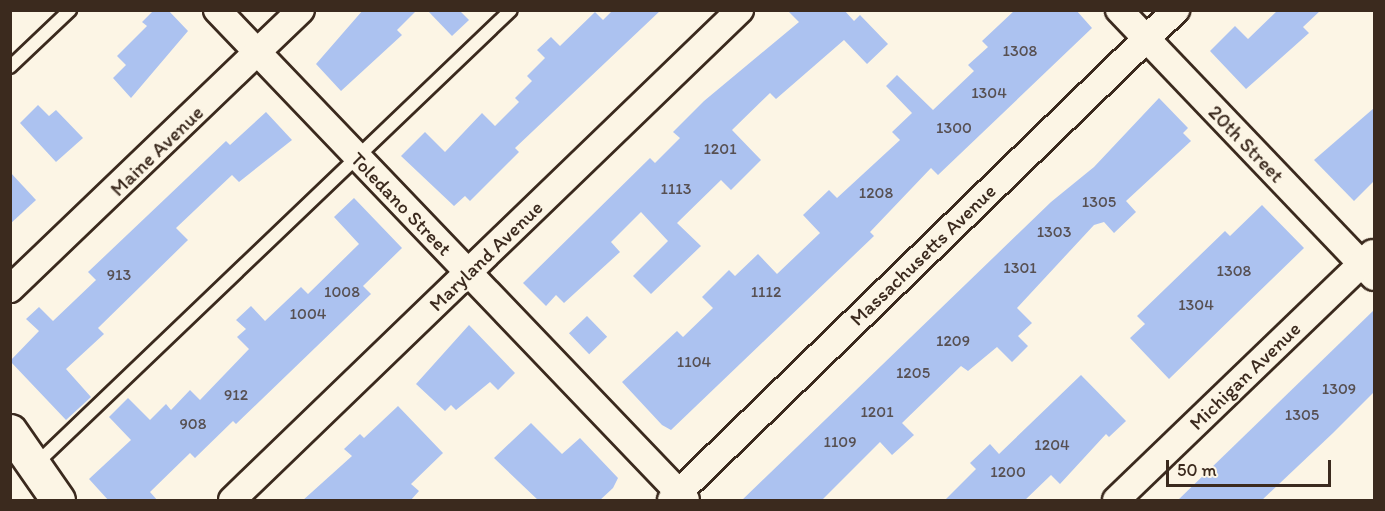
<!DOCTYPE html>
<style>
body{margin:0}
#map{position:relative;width:1385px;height:511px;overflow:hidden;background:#fcf5e5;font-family:Itim,sans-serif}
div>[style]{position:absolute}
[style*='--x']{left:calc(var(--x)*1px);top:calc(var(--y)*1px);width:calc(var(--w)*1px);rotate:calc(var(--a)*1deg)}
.building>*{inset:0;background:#acc2f0;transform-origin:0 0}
.roads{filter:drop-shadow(2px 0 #3b2a1e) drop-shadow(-2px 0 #3b2a1e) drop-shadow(0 2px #3b2a1e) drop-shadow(0 -2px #3b2a1e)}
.lane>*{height:12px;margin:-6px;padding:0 6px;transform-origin:6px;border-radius:6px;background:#fcf5e5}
.street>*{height:26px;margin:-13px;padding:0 13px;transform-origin:13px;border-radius:13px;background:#fcf5e5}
.secondary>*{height:33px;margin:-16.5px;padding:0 16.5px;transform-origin:16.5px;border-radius:16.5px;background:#fcf5e5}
span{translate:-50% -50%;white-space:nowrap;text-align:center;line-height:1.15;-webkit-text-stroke:4.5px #fcf5e5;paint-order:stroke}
.number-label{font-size:16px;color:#575052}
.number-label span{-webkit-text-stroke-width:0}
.street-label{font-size:20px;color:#3b2a1e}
.frame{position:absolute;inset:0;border:12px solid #3b2a1e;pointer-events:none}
.scale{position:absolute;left:1166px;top:460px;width:165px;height:27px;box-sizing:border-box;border:3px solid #3b2a1e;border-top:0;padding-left:8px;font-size:18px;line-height:21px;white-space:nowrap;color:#3b2a1e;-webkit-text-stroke:4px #fcf5e5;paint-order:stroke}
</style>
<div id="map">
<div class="building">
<i style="clip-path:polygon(154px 10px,168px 10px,188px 31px,131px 98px,113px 78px,126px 65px,117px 56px,147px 26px,142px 22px)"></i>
<i style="clip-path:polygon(363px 10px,417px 10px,397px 30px,402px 35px,341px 91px,316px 64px)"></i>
<i style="clip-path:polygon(427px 10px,459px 10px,469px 20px,452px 36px)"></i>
<i style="clip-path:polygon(613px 10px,661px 10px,515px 148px,519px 152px,470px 201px,465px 196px,454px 206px,401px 156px,425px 132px,445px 152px,482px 113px,495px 126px,519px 102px,515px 98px,532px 81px,527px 76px,545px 58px,537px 50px,551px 37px,560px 46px,595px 12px,603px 20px)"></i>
<i style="clip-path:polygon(787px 10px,844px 10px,854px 21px,860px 15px,888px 44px,867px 64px,844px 40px,776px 99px,770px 93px,732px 130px,761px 160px,731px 190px,721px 180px,677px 223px,701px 246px,651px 294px,633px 276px,668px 241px,641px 212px,611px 242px,620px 252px,564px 303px,556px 295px,546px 306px,523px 283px,650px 158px,655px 163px,680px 138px,673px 132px,704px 101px,799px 22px)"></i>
<i style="clip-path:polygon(1015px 10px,1076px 10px,1092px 28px,938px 175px,931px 168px,870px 232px,874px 236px,671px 430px,662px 425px,622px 382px,677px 331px,683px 337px,713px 308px,702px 297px,729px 270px,735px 276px,758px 254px,777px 274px,820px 233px,803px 215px,829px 190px,837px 198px,900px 140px,892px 132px,912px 113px,886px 86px,897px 75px,933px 110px,974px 71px,968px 65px,988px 47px,982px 41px)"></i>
<i style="clip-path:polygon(1278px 10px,1321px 10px,1303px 27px,1309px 33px,1246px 89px,1210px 51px,1235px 26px,1248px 39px)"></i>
<i style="clip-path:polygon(1159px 98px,1188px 128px,1183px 133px,1191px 141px,1126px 201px,1136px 212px,1114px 233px,1104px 222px,1094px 225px,1017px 308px,1032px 323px,1018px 336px,1028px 346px,1012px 362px,997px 347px,968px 371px,961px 366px,902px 423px,914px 435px,892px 455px,880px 442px,821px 501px,741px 501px,1051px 202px,1094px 167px)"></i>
<i style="clip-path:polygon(38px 105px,49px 116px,56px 110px,83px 138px,56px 162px,20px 123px)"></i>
<i style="clip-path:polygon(1374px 108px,1374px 181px,1354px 201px,1314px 160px)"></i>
<i style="clip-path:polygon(266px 112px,292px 140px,239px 182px,232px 175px,176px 228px,188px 240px,98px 328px,104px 334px,66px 369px,91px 397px,66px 420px,10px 361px,39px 331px,26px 319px,39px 307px,53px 321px,96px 280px,88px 272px,226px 141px,230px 145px)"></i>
<i style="clip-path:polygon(10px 172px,36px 200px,10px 224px)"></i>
<i style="clip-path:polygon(354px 198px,402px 248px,363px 286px,371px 294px,236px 424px,233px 421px,195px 458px,190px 453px,150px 492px,158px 501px,109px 501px,89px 479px,131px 440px,109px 417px,128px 398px,150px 420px,166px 404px,171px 410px,190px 390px,200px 400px,249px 349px,237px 337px,246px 329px,236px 320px,251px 306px,265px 321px,301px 287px,308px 294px,359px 244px,334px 217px)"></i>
<i style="clip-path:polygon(1262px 205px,1304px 248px,1169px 379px,1130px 338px,1145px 324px,1137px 316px,1225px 231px,1230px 236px)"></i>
<i style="clip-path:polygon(1374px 310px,1374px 392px,1333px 433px,1261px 501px,1177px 501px)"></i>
<i style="left:587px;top:316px;width:29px;height:25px;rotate:46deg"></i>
<i style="clip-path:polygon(469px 325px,515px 373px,498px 390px,490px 382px,456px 410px,451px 405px,445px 411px,416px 384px)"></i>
<i style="clip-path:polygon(1081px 375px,1126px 421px,1109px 437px,1106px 434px,1060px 484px,1051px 475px,1024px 501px,944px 501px,976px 469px,970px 463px,990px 444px,999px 454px)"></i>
<i style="clip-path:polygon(398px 406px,443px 453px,411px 484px,419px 491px,410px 501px,302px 501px,352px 456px,344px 449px,360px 434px,364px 438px)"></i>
<i style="clip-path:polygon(531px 423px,562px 454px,580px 438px,618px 478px,613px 488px,599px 501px,539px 501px,494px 458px)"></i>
</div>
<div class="roads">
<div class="lane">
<i style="--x:10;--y:67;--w:83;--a:-43.5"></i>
<i style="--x:35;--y:465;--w:658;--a:-43.71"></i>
</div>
<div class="street">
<i style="--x:217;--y:10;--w:678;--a:46.25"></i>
<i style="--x:1119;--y:10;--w:369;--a:46.3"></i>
<i style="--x:10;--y:289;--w:403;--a:-43.8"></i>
<i style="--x:232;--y:500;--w:706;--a:-43.97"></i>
<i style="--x:671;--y:500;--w:704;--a:-44.14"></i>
<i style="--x:1116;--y:500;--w:356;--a:-43.9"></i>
</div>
<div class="secondary">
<i style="--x:10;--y:431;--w:84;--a:55.2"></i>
</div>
</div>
<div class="number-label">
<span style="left:1020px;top:51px">1308</span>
<span style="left:989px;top:93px">1304</span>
<span style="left:954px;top:128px">1300</span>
<span style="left:720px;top:149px">1201</span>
<span style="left:676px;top:189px">1113</span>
<span style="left:876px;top:193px">1208</span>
<span style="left:1099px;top:202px">1305</span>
<span style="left:1054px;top:232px">1303</span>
<span style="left:1020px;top:268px">1301</span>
<span style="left:1234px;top:271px">1308</span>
<span style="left:119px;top:275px">913</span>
<span style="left:342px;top:292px">1008</span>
<span style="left:766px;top:292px">1112</span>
<span style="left:1196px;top:305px">1304</span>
<span style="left:308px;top:314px">1004</span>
<span style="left:953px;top:341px">1209</span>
<span style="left:694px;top:362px">1104</span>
<span style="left:913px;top:373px">1205</span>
<span style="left:1339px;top:389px">1309</span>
<span style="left:236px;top:395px">912</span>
<span style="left:877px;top:412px">1201</span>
<span style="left:1302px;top:415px">1305</span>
<span style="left:193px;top:424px">908</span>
<span style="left:840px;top:442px">1109</span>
<span style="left:1052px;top:445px">1204</span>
<span style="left:1008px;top:472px">1200</span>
</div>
<div class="street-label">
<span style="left:1246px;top:144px;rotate:46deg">20th Street</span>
<span style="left:157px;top:151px;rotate:-44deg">Maine Avenue</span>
<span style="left:401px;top:204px;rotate:46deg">Toledano Street</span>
<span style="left:923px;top:255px;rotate:-44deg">Massachusetts Avenue</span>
<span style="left:486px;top:256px;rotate:-44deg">Maryland Avenue</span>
<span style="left:1245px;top:376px;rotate:-44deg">Michigan Avenue</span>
</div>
<div class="frame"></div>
<div class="scale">50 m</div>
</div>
